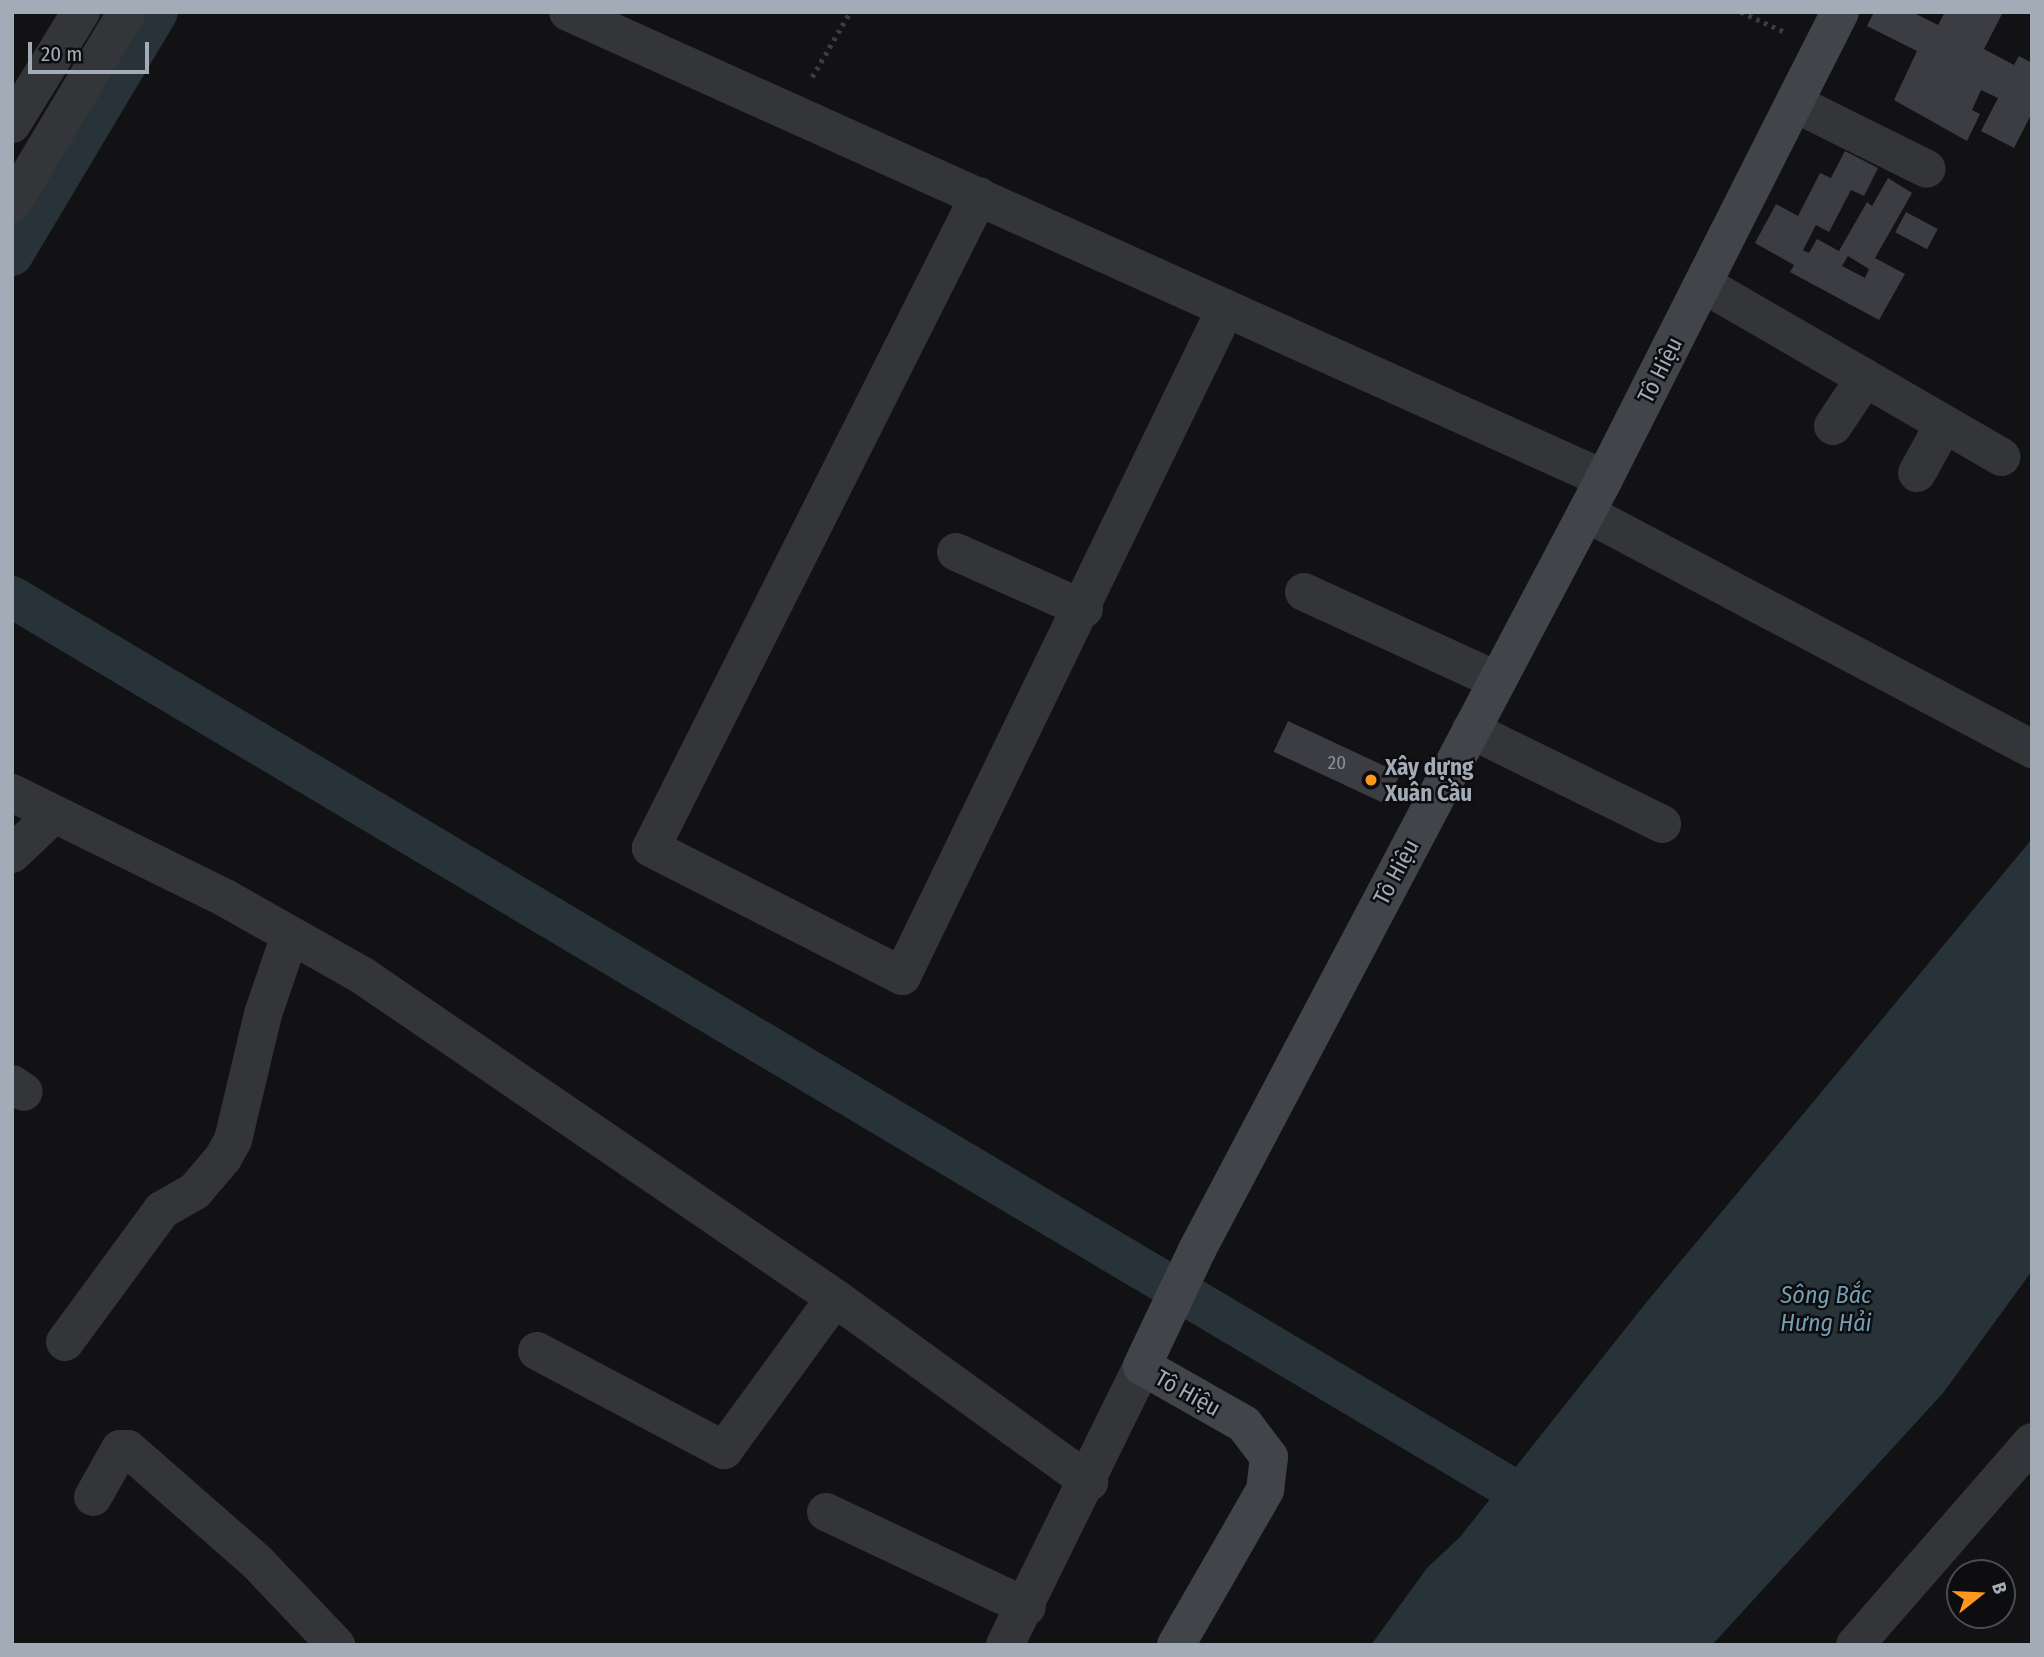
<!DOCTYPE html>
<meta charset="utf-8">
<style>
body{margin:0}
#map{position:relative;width:2044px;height:1657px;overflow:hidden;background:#121214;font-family:"Fira Sans Condensed",sans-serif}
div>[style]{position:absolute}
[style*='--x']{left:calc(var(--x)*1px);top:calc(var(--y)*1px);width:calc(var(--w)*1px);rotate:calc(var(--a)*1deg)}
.water>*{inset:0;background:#273339}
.canal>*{height:42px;margin:-21px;padding:0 21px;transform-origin:21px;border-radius:21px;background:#273339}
.building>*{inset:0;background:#3c3d42;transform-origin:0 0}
.path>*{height:4.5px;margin-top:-2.25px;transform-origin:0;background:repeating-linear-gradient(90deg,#393c40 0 3.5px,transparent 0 8.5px)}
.minor>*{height:38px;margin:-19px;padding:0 19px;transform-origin:19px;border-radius:19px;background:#333539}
.tertiary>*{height:38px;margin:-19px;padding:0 19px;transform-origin:19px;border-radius:19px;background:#333539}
.secondary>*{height:38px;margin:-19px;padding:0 19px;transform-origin:19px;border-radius:19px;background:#414449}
.dots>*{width:19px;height:19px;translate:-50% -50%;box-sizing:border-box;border:4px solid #0d0d0f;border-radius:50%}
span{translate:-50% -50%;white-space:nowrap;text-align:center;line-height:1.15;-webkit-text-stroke:5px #0d0d0f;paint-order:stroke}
.number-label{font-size:19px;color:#889099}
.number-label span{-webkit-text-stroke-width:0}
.street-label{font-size:23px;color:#a2abb6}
.poi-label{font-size:23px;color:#a2abb6;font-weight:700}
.left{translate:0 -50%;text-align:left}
.water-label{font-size:24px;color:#759fb5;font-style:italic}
.frame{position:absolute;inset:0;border:14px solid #a2abb6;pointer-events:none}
.north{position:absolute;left:1946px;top:1559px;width:70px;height:70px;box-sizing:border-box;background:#0d0d0f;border:2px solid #494c52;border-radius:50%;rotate:72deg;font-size:19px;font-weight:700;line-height:28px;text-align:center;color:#a2abb6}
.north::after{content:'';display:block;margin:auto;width:24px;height:32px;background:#ff971f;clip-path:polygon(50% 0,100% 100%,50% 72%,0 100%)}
.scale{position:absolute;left:28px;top:42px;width:121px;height:32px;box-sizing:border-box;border:4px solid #a2abb6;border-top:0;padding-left:9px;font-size:21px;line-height:24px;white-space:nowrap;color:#a2abb6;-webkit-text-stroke:5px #0d0d0f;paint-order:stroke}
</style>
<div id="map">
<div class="water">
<i style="clip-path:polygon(2032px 839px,2032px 1271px,1943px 1393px,1712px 1645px,1371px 1645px,1427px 1568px,1460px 1537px,1645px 1304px)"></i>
</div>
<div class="canal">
<i style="--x:12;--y:255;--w:283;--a:-59.2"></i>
<i style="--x:12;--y:597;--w:1792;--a:30.74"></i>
</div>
<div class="building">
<i style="clip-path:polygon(1874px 12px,1912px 12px,1938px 25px,1945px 12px,2003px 12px,1984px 49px,2014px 65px,2019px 56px,2032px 63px,2032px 113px,2014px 148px,1981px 131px,1998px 98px,1981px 90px,1972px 110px,1980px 114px,1967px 141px,1894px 100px,1917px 51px,1867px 26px)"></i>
<i style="clip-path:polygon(evenodd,1845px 151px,1878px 168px,1864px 196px,1851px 190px,1829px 232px,1816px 225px,1803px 250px,1809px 253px,1817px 239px,1839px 251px,1867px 202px,1872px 206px,1888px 178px,1912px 193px,1875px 258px,1905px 274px,1879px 320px,1790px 272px,1794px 265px,1755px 243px,1776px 204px,1798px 216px,1820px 173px,1831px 178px,1845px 151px,1848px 256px,1869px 269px,1865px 278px,1842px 266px,1848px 256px)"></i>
<i style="left:1906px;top:212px;width:36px;height:23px;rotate:28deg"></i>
<i style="left:1288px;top:721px;width:124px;height:34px;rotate:25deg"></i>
</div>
<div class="path">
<i style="--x:1741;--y:12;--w:48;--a:24.4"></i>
<i style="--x:812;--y:77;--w:75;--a:-59.7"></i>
</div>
<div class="minor">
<i style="--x:568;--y:12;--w:1136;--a:24.26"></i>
<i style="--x:1794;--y:103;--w:148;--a:26.4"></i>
<i style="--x:979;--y:196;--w:730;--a:116.71"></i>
<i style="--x:651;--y:848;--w:282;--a:27"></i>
<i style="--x:902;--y:976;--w:742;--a:-64.13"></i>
<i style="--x:1703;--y:284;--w:345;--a:30.1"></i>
<i style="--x:1833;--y:426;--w:58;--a:-56.3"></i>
<i style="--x:1917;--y:473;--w:56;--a:-61.1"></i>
<i style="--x:1586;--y:513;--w:505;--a:27.89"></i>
<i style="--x:956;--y:552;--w:140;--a:24"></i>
<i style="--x:1304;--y:592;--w:213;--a:24.6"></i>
<i style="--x:1471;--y:730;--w:213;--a:26.2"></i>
<i style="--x:12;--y:793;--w:240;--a:26.2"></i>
<i style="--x:227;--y:899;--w:156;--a:29.5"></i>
<i style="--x:363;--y:976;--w:571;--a:34.3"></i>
<i style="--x:835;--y:1298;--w:314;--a:35.9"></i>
<i style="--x:12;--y:854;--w:57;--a:-43.6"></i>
<i style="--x:12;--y:1084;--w:14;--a:34"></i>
<i style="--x:65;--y:1342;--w:164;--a:-53.7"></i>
<i style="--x:162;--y:1210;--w:38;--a:-30"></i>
<i style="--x:195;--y:1191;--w:43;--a:-49.7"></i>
<i style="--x:223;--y:1158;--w:21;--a:-61"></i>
<i style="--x:233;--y:1140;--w:130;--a:-76.6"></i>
<i style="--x:263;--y:1014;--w:83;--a:-71.1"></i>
<i style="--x:537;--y:1351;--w:212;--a:27.9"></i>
<i style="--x:724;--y:1450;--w:188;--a:-53.9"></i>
<i style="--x:93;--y:1497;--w:55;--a:-60.6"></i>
<i style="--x:120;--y:1449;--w:8;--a:0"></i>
<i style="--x:128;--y:1449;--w:171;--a:41.2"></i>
<i style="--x:257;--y:1562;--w:115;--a:46.4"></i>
<i style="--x:826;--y:1512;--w:222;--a:25.3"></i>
<i style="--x:1005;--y:1645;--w:311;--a:-63.8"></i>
<i style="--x:1855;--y:1645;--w:269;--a:-48.9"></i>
</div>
<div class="tertiary">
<i style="--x:12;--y:124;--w:132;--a:-58.4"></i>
<i style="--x:12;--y:204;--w:224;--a:-59.1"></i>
</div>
<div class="secondary">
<i style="--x:1176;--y:1645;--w:179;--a:-60.1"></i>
<i style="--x:1265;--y:1490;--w:33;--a:-83"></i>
<i style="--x:1269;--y:1457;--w:41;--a:-127.1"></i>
<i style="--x:1244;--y:1424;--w:117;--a:-150.4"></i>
<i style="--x:1142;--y:1366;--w:128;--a:-64.6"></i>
<i style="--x:1197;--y:1250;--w:872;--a:-62.17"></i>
<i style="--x:1604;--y:479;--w:523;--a:-63.19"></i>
</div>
<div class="dots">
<i style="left:1371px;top:780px;background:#ff971f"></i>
</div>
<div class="number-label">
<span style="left:1337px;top:763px">20</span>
</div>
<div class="street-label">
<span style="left:1660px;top:370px;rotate:-63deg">Tô Hiệu</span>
<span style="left:1396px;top:872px;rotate:-62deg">Tô Hiệu</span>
<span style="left:1188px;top:1393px;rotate:29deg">Tô Hiệu</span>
</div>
<div class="poi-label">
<span class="left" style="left:1385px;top:780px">Xây dựng<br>Xuân Cầu</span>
</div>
<div class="water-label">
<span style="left:1826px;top:1310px">Sông Bắc<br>Hưng Hải</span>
</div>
<div class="frame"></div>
<div class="north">B</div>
<div class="scale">20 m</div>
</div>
